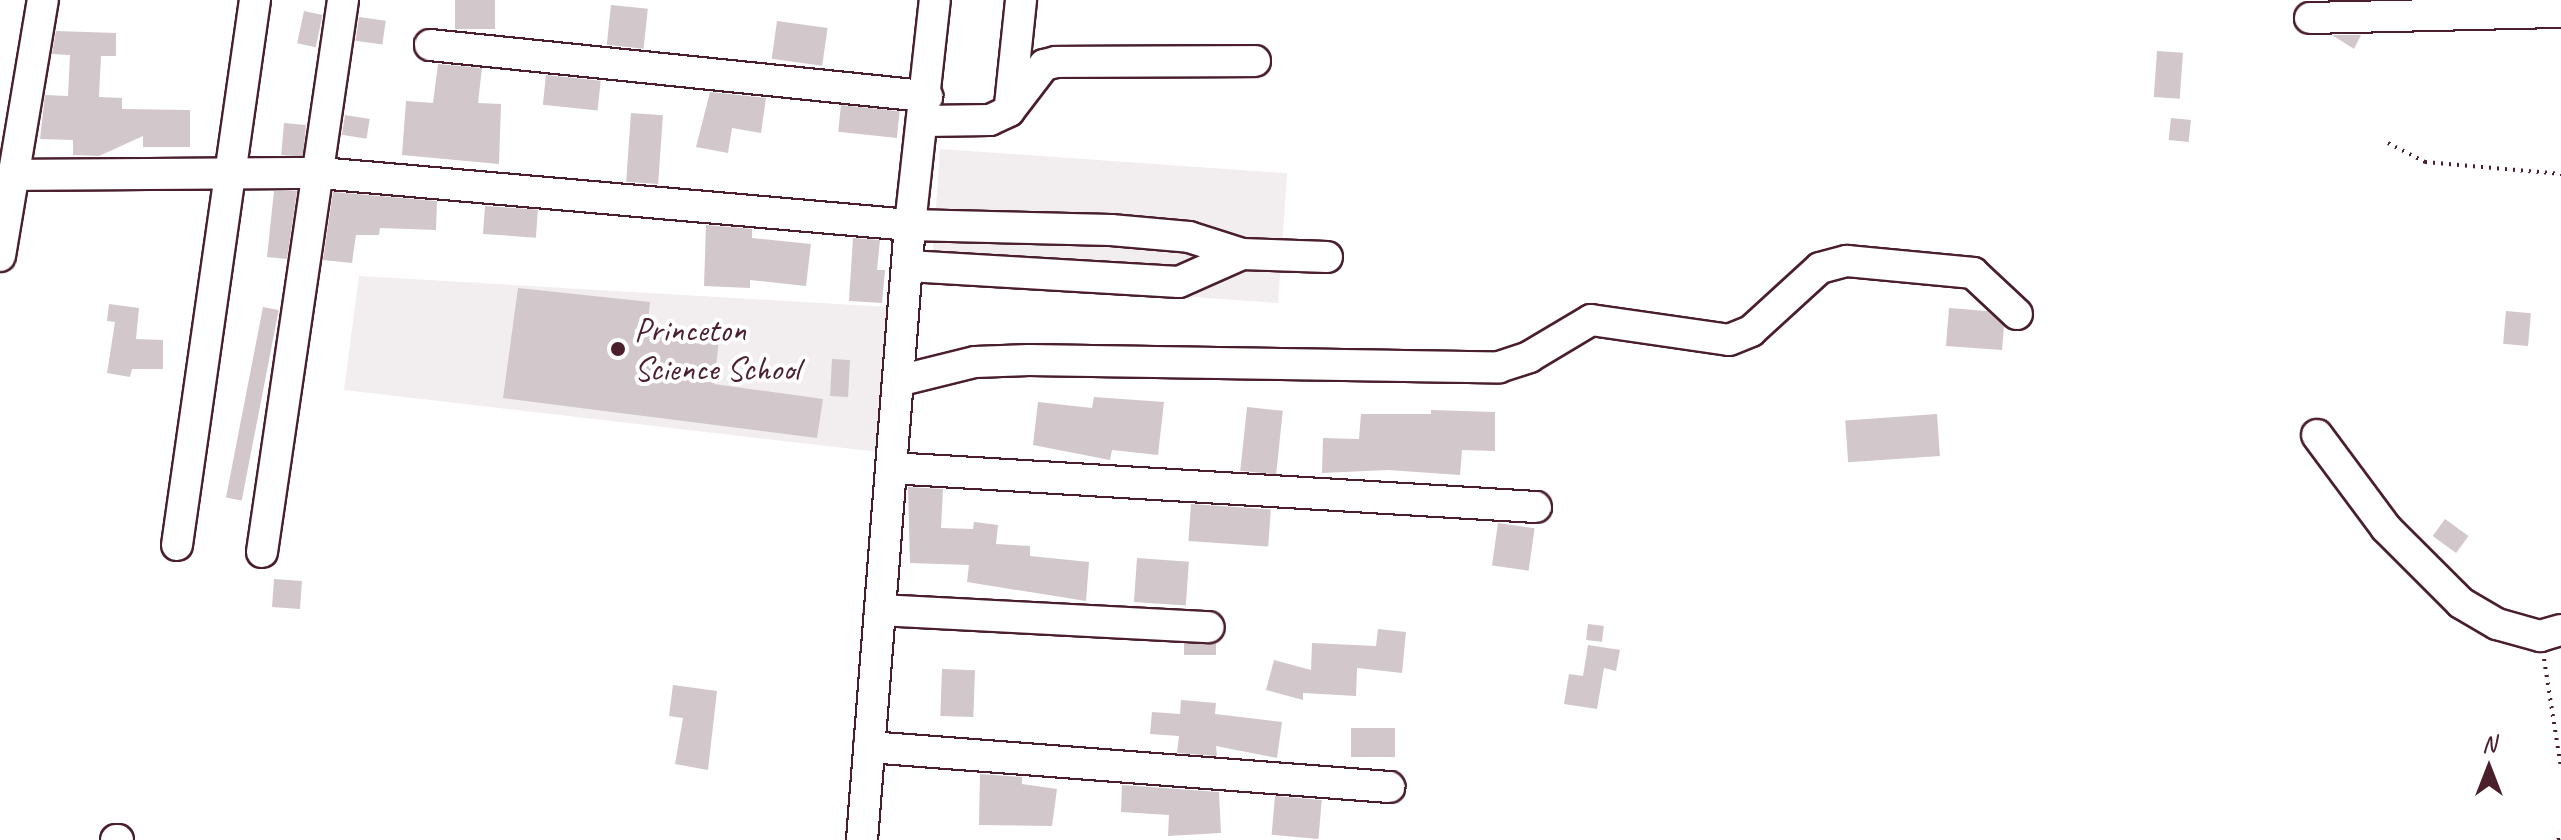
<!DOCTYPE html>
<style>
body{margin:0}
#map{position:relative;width:2561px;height:840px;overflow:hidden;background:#fff;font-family:Caveat,sans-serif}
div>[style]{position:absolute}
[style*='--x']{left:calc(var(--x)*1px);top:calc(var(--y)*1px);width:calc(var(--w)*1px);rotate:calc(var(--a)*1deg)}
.built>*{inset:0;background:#f2eeef;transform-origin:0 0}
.building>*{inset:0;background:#d2c7cb;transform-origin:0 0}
.path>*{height:4px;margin-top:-2px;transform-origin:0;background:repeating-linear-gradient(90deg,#4a1f2b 0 2px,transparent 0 8px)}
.roads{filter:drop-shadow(2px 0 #4a1f2b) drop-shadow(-2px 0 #4a1f2b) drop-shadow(0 2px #4a1f2b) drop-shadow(0 -2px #4a1f2b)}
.minor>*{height:30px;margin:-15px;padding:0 15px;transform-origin:15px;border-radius:15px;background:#fff}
.dots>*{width:22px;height:22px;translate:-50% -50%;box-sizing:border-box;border:4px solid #fff;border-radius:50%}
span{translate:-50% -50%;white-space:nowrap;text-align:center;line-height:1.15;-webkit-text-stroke:8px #fff;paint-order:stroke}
.poi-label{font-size:34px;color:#4a1f2b}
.left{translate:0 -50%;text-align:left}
.north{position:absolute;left:2449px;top:728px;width:80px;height:80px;-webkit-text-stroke:6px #fff;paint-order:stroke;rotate:0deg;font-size:22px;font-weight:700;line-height:32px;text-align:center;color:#4a1f2b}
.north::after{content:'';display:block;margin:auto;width:28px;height:36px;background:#4a1f2b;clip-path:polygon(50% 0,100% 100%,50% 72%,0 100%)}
</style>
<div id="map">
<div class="built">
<i style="left:940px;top:149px;width:348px;height:130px;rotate:4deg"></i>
<i style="clip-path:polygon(359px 276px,889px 307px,879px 452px,344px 390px)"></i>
</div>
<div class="building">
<i style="left:455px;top:0;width:40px;height:29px"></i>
<i style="left:611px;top:5px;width:37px;height:40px;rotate:6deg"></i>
<i style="left:304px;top:11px;width:19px;height:33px;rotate:12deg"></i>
<i style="left:359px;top:17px;width:27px;height:24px;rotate:8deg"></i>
<i style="left:777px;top:21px;width:51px;height:38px;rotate:8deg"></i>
<i style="clip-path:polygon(56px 31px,116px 33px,116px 56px,101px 56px,99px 97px,122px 98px,122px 109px,190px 110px,190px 147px,143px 147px,143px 136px,99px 156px,73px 155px,73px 140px,40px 139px,45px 95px,68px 96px,70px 55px,52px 54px)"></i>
<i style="clip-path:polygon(2332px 35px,2361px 35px,2354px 49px)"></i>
<i style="left:2157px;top:51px;width:26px;height:46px;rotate:4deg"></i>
<i style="clip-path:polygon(438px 64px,482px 68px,478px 103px,501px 104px,499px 164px,402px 155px,406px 101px,433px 103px)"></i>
<i style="left:546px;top:75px;width:55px;height:30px;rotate:6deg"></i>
<i style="clip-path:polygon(710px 92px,766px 98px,761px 133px,732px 128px,728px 153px,696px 147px)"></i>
<i style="left:841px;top:105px;width:59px;height:27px;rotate:6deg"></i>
<i style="left:631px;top:113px;width:32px;height:69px;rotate:4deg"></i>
<i style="left:345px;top:115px;width:25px;height:20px;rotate:9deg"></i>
<i style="left:2171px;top:118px;width:20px;height:22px;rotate:6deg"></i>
<i style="left:284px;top:123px;width:22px;height:32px;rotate:5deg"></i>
<i style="clip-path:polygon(274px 191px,297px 191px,287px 259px,267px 257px)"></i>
<i style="clip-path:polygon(333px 192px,437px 201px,436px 230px,380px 228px,379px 235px,356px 235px,352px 263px,323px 260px)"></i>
<i style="left:485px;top:206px;width:53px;height:28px;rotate:4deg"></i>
<i style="clip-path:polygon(706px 225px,752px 229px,752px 238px,811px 244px,806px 286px,750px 280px,750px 288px,704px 286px)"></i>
<i style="clip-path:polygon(853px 238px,880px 240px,877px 270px,885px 270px,882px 303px,849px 301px)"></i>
<i style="clip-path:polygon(518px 288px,650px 302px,647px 331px,719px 340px,714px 384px,823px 399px,817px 438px,503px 398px)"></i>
<i style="clip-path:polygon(109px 304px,139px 308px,136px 339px,163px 340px,163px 369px,132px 369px,130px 377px,107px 373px,115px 322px,107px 321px)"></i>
<i style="left:263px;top:307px;width:16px;height:194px;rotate:11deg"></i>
<i style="clip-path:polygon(1949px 308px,1987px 311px,2004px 326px,2002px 350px,1946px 346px)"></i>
<i style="left:2506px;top:311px;width:25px;height:33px;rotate:5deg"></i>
<i style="left:832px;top:359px;width:18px;height:37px;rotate:3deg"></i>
<i style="clip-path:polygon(1094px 397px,1164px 402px,1158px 455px,1112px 450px,1110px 460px,1033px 445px,1038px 402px,1092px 408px)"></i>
<i style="left:1247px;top:407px;width:36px;height:64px;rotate:6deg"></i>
<i style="clip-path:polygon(1431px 410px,1495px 412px,1495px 451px,1462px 450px,1460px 475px,1388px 470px,1322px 473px,1323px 438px,1359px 439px,1361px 414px,1431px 414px)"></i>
<i style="left:1937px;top:414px;width:42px;height:92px;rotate:86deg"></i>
<i style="clip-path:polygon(908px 487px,943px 489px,941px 528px,973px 529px,974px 522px,998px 525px,996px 544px,1030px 546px,1030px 556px,1089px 562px,1086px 601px,967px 582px,969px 565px,910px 563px)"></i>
<i style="left:1191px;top:504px;width:80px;height:37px;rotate:4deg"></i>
<i style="left:2445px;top:519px;width:29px;height:21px;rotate:36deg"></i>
<i style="left:1498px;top:523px;width:37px;height:43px;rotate:8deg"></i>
<i style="left:1137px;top:558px;width:52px;height:44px;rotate:4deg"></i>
<i style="left:274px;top:579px;width:28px;height:28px;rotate:4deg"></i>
<i style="left:1588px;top:624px;width:16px;height:16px;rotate:7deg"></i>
<i style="clip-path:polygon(1378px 629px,1406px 632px,1402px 673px,1357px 668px,1356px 696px,1303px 693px,1303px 700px,1266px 690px,1274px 660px,1311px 670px,1312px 643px,1376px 646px)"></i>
<i style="left:1216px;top:643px;width:12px;height:32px;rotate:90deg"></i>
<i style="clip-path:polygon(1588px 645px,1620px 650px,1616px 671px,1604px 668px,1597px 709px,1564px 704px,1569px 674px,1583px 676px)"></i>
<i style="left:942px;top:669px;width:33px;height:47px;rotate:2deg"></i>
<i style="clip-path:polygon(673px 685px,717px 691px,708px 770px,675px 764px,683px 718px,669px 716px)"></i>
<i style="clip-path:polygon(1181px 700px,1216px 703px,1215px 714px,1282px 722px,1277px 758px,1216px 746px,1217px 756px,1177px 753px,1179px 736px,1150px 734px,1152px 712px,1180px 714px)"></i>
<i style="left:1395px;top:728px;width:29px;height:44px;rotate:90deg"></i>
<i style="clip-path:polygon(980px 774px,1022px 777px,1022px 784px,1057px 789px,1052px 826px,979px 825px)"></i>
<i style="clip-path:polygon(1122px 785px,1219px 792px,1221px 833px,1168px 836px,1169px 815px,1121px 812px)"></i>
<i style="left:1275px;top:796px;width:47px;height:39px;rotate:5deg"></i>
</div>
<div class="path">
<i style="--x:2388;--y:143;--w:42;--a:27.2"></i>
<i style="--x:2425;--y:162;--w:137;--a:5"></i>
<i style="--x:2544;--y:659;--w:109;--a:81.1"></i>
<i style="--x:2558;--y:840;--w:8;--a:-67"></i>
</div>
<div class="roads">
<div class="minor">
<i style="--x:2310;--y:18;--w:251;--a:-1.4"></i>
<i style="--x:430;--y:45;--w:500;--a:5.9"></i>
<i style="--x:1010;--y:105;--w:106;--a:-84"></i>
<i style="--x:924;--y:121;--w:66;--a:-0.9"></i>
<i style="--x:990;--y:120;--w:21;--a:-25"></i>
<i style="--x:1009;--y:111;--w:58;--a:-52.7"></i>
<i style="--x:1044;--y:65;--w:12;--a:-14"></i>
<i style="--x:1056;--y:62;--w:199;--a:-0.3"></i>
<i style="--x:14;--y:175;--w:306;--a:-0.4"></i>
<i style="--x:320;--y:173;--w:592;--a:5.04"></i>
<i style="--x:910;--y:225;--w:201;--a:1.4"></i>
<i style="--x:1111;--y:230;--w:78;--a:5.1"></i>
<i style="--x:1189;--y:237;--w:56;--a:17.8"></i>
<i style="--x:1242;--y:254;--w:85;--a:2"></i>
<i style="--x:0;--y:256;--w:260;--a:-80.5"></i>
<i style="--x:908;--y:266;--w:271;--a:3.4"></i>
<i style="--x:1179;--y:282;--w:69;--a:-24"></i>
<i style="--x:898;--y:381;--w:79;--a:-13.9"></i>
<i style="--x:975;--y:362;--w:54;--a:-2.1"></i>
<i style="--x:1029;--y:360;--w:470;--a:0.9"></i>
<i style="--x:1499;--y:367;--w:32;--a:-18"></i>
<i style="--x:1529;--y:357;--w:72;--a:-30.8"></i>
<i style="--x:1591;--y:320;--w:139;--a:8.2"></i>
<i style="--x:1729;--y:340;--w:24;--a:-22"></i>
<i style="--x:1751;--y:331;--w:93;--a:-42.4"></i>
<i style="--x:1820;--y:268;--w:28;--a:-15"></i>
<i style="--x:1847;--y:261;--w:127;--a:5.4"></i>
<i style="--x:1973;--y:273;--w:60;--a:43"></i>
<i style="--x:2317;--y:435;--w:116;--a:53.4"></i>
<i style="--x:2386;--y:528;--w:106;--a:45"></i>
<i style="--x:2461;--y:603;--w:42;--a:30.3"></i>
<i style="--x:2497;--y:624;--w:45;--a:15.6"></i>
<i style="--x:2540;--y:636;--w:22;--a:-16"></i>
<i style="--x:891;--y:468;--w:646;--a:3.46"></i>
<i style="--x:177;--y:545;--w:551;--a:-81.86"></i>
<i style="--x:262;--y:552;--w:558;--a:-81.65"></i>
<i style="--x:880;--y:610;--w:329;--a:3"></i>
<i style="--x:869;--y:747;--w:522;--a:4.4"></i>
<i style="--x:116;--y:840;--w:2;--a:0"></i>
<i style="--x:862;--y:840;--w:617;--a:-85.54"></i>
<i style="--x:910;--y:225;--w:226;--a:-83.7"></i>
</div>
</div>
<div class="dots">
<i style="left:618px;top:349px;background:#4a1f2b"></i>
</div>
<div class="poi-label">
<span class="left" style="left:634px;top:349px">Princeton<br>Science School</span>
</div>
<div class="north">N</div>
</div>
